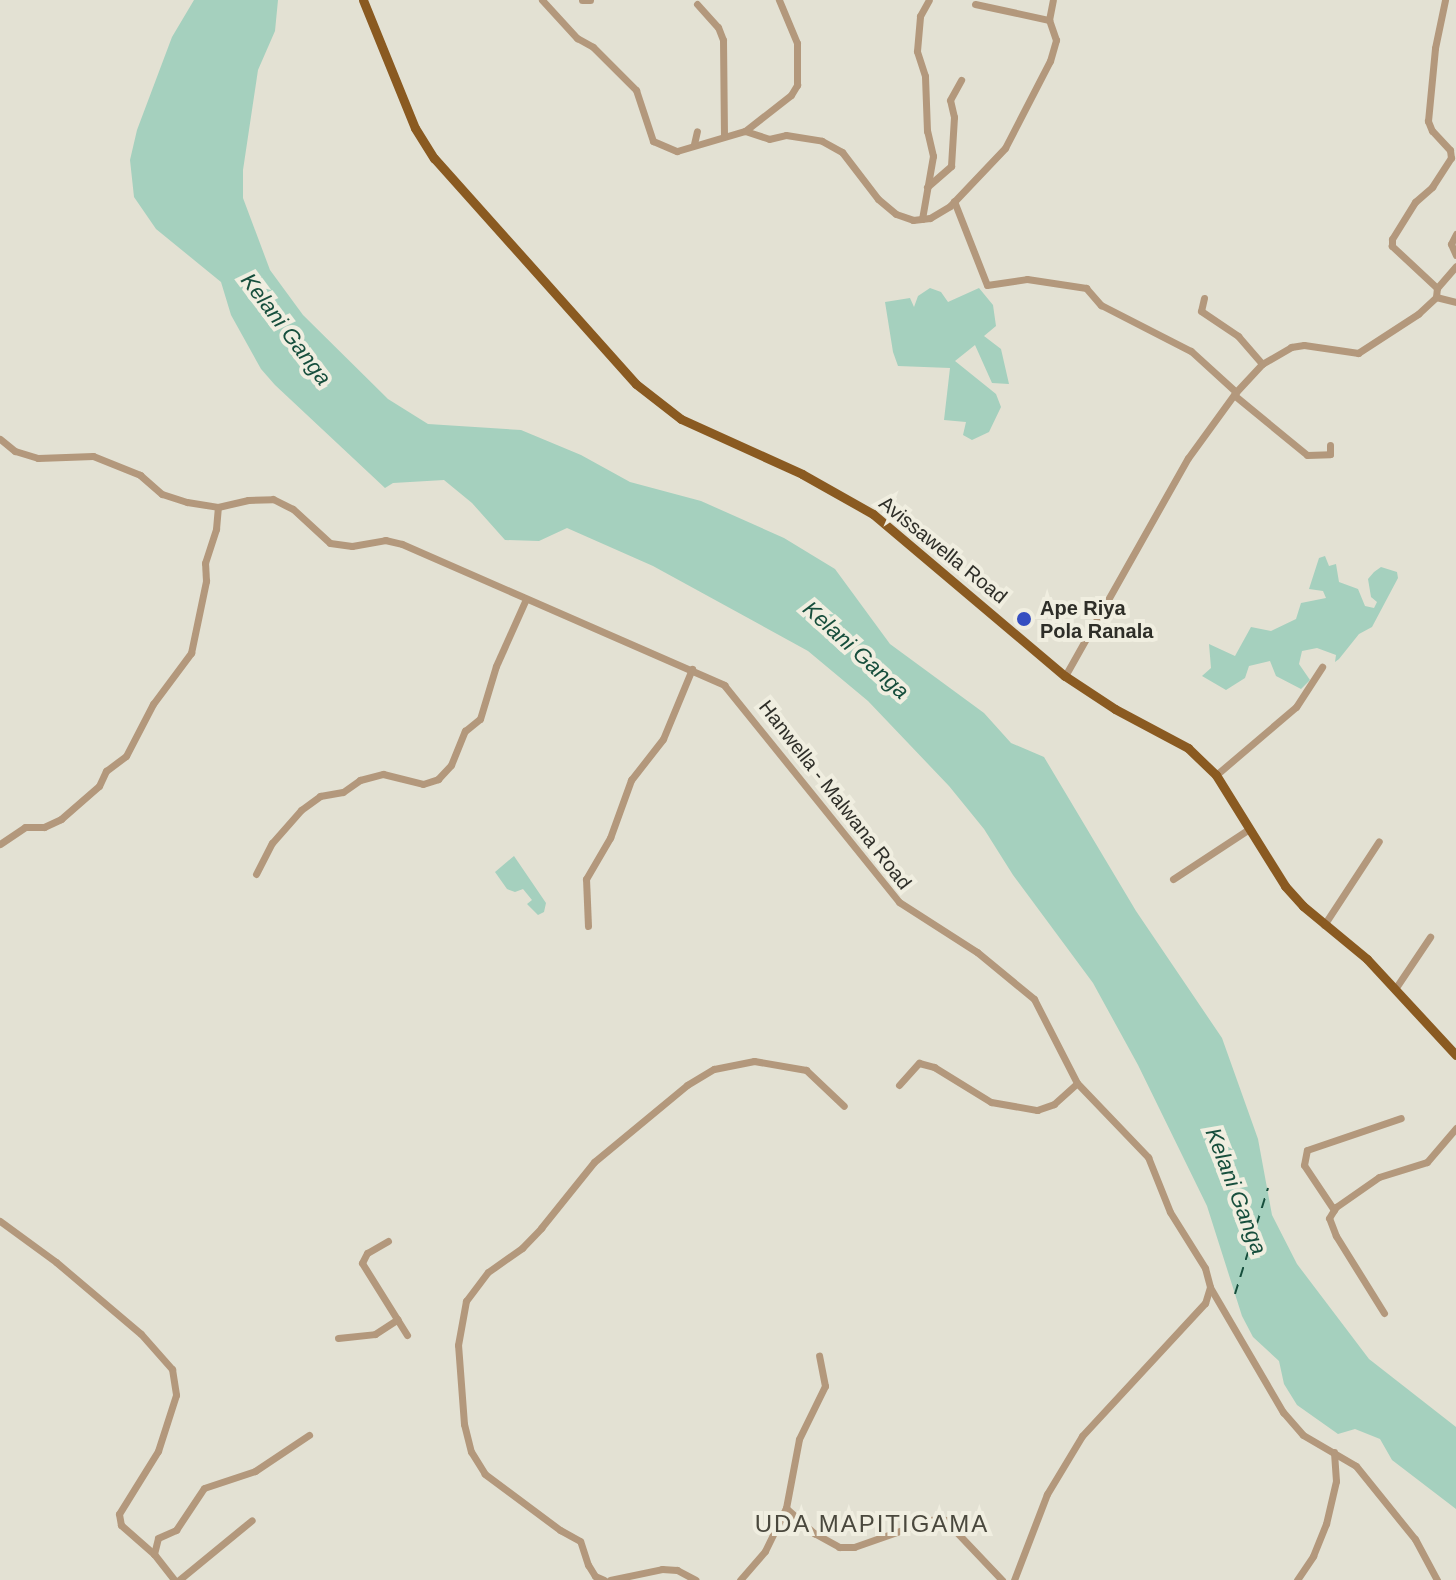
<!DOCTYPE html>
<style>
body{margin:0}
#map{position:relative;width:1456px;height:1580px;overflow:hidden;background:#e3e1d3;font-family:Helvetica,sans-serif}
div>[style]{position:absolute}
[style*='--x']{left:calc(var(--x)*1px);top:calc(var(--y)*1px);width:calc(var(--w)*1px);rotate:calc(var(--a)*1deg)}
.water>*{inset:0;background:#a5d0be}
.ferry>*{height:2px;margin-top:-1px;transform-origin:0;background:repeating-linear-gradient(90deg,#164e3c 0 10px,transparent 0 18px)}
.minor>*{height:7px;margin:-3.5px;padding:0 3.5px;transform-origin:3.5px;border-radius:3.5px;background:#b3987c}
.major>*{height:9px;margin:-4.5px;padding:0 4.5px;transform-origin:4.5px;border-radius:4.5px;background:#8a5a21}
.dots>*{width:22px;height:22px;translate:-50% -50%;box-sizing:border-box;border:4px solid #f0eee0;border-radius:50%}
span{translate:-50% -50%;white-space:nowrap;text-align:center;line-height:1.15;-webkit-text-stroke:8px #f0eee0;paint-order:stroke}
.street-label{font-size:20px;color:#2e2e28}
.poi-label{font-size:20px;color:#2e2e28;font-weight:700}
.left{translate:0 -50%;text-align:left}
.water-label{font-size:22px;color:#164e3c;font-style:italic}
.quarter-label{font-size:24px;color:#4a483d;letter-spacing:2px}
</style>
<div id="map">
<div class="water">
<i style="clip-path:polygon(194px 0,278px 0,275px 31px,258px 70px,243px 170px,243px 198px,270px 270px,303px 315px,388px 399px,428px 424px,521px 430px,581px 455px,630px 482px,701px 501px,784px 538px,835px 569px,890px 644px,984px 713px,1011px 743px,1044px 757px,1136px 911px,1222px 1038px,1258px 1139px,1272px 1215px,1297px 1264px,1369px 1359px,1456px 1427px,1456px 1509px,1392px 1460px,1380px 1439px,1355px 1429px,1338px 1434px,1297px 1405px,1284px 1384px,1279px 1361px,1253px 1337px,1242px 1316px,1207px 1206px,1138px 1065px,1093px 983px,1013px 875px,984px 829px,949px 786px,868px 701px,808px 651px,653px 566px,567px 528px,539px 541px,505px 540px,472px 503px,444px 480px,393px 483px,385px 488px,275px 385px,261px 369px,231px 315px,221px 282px,156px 229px,134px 197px,130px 160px,137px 130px,172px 37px)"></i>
<i style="clip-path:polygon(930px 288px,941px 292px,948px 302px,979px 288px,993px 305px,996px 326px,984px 336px,1001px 349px,1009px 384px,992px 383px,975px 345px,955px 361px,996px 394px,1001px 407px,989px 432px,972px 440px,963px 435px,966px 422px,944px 420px,950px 368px,898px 366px,893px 352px,885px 302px,910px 298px,914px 307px,918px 296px)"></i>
<i style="clip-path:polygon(1325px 556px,1329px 566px,1336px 564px,1339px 582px,1358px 589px,1365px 606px,1374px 608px,1377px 602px,1371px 597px,1368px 579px,1374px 572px,1381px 567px,1397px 572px,1398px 578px,1372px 627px,1359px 634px,1339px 659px,1335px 662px,1336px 655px,1317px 648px,1302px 651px,1299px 664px,1310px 680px,1301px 689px,1276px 676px,1270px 661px,1249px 666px,1245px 678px,1226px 690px,1202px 676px,1211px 668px,1209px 644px,1235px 656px,1251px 627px,1271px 631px,1296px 619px,1301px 603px,1326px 598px,1323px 591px,1309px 589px,1319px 558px)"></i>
<i style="clip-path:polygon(514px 856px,546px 903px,544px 912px,538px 915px,527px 904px,532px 900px,523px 889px,515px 892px,507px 889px,495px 872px)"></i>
</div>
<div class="ferry">
<i style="--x:1235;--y:1294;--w:111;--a:-72.7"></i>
</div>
<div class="minor">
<i style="--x:542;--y:0;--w:52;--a:47.4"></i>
<i style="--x:577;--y:38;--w:18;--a:29"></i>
<i style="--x:593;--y:47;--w:61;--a:45"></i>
<i style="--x:636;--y:90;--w:54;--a:71.6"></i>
<i style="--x:653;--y:141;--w:26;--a:23"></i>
<i style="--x:677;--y:151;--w:71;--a:-16.4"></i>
<i style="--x:745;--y:131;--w:25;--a:18"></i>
<i style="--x:769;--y:139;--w:17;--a:-13"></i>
<i style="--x:786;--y:135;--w:36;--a:9"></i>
<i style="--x:822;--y:141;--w:23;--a:29"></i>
<i style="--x:842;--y:152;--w:59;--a:52.5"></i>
<i style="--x:878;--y:199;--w:23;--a:40"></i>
<i style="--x:896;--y:214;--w:18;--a:19"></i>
<i style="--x:913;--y:220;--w:17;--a:-7"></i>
<i style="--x:930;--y:218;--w:23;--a:-31"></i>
<i style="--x:950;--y:206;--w:80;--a:-46.5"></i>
<i style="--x:1005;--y:148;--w:98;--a:-62.7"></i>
<i style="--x:1050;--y:61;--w:22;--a:-74"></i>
<i style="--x:1056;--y:40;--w:21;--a:-109"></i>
<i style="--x:1049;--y:20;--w:20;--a:-79"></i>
<i style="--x:582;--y:0;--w:8;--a:0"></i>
<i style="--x:697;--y:4;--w:31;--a:48"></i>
<i style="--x:718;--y:27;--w:14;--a:69"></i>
<i style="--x:723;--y:40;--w:96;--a:89.4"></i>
<i style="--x:975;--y:4;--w:76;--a:12.2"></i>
<i style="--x:745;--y:131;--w:58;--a:-38"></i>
<i style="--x:791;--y:95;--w:12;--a:-59"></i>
<i style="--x:797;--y:85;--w:42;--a:-90"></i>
<i style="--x:797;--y:43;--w:47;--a:-112.7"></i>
<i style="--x:694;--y:144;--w:13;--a:-77"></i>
<i style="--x:927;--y:187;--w:32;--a:-41"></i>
<i style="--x:951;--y:166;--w:49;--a:-86.5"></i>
<i style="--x:954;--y:117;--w:17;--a:-103"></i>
<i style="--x:950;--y:100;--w:23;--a:-61"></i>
<i style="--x:954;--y:201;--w:90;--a:68.6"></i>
<i style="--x:987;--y:285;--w:40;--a:-8.5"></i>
<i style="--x:1027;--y:279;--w:60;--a:8.7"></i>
<i style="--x:1086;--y:288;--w:23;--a:49"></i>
<i style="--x:1101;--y:305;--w:101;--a:27.1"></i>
<i style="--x:1191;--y:351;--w:61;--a:42.3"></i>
<i style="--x:922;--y:219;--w:64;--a:-80.1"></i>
<i style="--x:933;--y:156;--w:26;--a:-103"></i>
<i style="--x:927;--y:131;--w:55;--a:-92.1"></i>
<i style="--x:925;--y:76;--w:26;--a:-108"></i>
<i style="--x:917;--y:51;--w:35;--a:-85"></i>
<i style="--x:920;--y:16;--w:18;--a:-61"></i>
<i style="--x:1456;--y:234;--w:11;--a:117"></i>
<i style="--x:1451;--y:244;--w:12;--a:66"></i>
<i style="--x:1437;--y:288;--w:29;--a:-49"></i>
<i style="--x:1436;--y:297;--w:9;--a:-84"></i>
<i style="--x:1437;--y:288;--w:62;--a:-137"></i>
<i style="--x:1392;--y:246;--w:7;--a:-90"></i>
<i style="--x:1392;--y:239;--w:44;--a:-58.1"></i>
<i style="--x:1415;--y:202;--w:23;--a:-41"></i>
<i style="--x:1432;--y:187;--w:35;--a:-57"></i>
<i style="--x:1451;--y:158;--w:8;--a:-97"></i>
<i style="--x:1450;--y:150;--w:26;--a:-133"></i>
<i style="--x:1432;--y:131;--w:11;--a:-112"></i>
<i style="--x:1428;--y:121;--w:73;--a:-84.5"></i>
<i style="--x:1435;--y:48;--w:49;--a:-78.2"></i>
<i style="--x:1204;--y:298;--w:13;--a:103"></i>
<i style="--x:1201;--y:311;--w:45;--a:34"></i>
<i style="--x:1238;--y:336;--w:37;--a:49"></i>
<i style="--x:1234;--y:395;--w:94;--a:39.4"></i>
<i style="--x:1307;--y:455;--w:23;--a:-2"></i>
<i style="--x:1330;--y:454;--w:9;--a:-90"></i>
<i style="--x:0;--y:439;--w:19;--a:39"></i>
<i style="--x:15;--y:451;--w:24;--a:17"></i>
<i style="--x:38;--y:458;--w:55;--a:-2.1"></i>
<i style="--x:93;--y:456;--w:51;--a:22"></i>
<i style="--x:140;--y:475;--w:29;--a:41"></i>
<i style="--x:162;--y:494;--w:26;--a:18"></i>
<i style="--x:187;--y:502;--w:31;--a:9"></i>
<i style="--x:218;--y:507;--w:31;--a:-13"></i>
<i style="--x:248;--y:500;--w:25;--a:-2"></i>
<i style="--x:273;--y:499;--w:22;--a:27"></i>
<i style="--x:293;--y:509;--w:50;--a:42.6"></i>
<i style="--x:330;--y:543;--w:22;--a:8"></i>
<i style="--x:352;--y:546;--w:34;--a:-10"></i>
<i style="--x:385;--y:540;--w:17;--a:13"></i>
<i style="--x:402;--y:544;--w:352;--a:23.6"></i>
<i style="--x:724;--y:685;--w:279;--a:51.1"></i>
<i style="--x:899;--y:902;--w:93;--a:32.7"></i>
<i style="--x:977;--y:952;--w:74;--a:39.5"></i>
<i style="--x:1034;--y:999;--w:94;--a:62.9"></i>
<i style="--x:1077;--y:1083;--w:103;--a:46.2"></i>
<i style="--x:1148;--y:1157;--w:59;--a:68.2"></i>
<i style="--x:1170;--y:1212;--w:66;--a:58"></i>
<i style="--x:1205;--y:1268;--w:20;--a:75"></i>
<i style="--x:1210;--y:1287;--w:17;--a:107"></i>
<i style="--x:1205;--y:1303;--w:181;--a:132.8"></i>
<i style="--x:1082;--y:1436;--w:68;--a:121.1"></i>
<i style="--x:1047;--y:1494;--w:92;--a:111"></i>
<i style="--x:1065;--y:676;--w:250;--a:-60.6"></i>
<i style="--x:1188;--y:458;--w:82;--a:-54"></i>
<i style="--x:1236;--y:392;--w:38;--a:-47"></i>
<i style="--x:1262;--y:364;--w:34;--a:-30"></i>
<i style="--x:1291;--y:347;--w:13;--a:-9"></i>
<i style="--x:1304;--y:345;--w:55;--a:8.4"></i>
<i style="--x:1358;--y:353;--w:72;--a:-33"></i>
<i style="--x:1418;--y:314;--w:25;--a:-43"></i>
<i style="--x:1436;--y:297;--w:21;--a:14"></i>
<i style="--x:1216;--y:775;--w:105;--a:-40.4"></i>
<i style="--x:1296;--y:707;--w:48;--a:-57"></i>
<i style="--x:0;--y:844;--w:30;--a:-34"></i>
<i style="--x:25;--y:827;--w:19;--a:0"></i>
<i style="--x:44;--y:827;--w:19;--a:-25"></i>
<i style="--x:61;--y:819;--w:50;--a:-41"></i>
<i style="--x:99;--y:786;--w:17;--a:-65"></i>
<i style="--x:106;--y:771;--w:25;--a:-37"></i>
<i style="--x:126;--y:756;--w:59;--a:-62.6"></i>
<i style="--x:153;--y:704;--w:64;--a:-53.3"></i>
<i style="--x:191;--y:653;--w:74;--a:-78.2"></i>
<i style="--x:206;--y:581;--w:18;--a:-93"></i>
<i style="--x:205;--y:563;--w:36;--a:-72"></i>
<i style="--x:216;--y:529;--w:22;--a:-85"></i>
<i style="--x:256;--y:874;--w:35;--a:-63"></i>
<i style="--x:272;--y:843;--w:44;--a:-48.7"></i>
<i style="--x:301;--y:810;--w:24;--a:-36"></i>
<i style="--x:320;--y:796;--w:23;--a:-10"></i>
<i style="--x:343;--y:792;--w:21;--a:-35"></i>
<i style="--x:360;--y:780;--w:24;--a:-15"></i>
<i style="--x:383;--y:774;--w:41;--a:14"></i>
<i style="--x:423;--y:784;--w:16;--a:-18"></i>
<i style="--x:438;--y:779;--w:19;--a:-47"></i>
<i style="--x:451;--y:765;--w:37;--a:-68"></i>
<i style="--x:465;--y:731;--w:19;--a:-39"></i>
<i style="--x:480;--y:719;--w:55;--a:-73.2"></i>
<i style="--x:496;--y:666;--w:73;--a:-65.9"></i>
<i style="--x:1173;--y:879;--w:91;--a:-33.3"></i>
<i style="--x:1324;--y:925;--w:100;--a:-56.8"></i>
<i style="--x:588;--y:926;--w:47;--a:-92.4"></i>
<i style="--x:586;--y:879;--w:48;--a:-59.7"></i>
<i style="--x:610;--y:838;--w:62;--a:-70.1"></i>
<i style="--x:631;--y:780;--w:52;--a:-52"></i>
<i style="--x:663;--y:739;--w:76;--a:-67.5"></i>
<i style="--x:1395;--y:989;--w:63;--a:-56.1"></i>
<i style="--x:899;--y:1085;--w:30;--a:-48"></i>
<i style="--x:919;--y:1063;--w:16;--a:15"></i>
<i style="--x:934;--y:1067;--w:67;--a:31.6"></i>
<i style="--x:991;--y:1102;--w:47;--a:9.9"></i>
<i style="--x:1037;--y:1110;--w:18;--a:-19"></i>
<i style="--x:1054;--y:1104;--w:31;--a:-42"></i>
<i style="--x:1334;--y:1210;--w:54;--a:-123.7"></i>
<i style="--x:1304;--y:1165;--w:15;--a:-79"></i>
<i style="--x:1307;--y:1150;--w:99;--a:-18.8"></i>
<i style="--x:0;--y:1221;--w:69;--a:36.2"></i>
<i style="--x:56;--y:1262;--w:111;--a:40.3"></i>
<i style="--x:141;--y:1334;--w:47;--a:48.5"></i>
<i style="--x:172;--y:1369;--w:26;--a:81"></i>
<i style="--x:176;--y:1395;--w:59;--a:107.8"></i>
<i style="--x:158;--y:1451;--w:74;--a:121.8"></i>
<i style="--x:119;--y:1514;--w:11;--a:80"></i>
<i style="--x:121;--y:1525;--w:44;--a:41.3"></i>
<i style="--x:154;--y:1554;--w:33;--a:52"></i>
<i style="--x:388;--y:1241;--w:24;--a:150"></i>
<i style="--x:367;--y:1253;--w:11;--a:117"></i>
<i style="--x:362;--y:1263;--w:85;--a:58"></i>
<i style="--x:1211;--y:1289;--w:143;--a:59.7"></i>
<i style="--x:1283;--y:1412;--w:30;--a:49"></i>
<i style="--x:1303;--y:1435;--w:61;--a:30.3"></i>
<i style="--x:1356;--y:1466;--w:94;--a:51.1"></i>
<i style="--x:1415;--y:1539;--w:47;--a:61.8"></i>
<i style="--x:1384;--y:1313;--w:91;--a:-121.9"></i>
<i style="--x:1336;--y:1236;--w:19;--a:-111"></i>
<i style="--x:1329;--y:1218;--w:13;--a:-58"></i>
<i style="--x:1336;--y:1207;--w:52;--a:-34.9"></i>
<i style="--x:1379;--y:1177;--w:50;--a:-17.4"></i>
<i style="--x:1427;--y:1162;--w:45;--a:-49.5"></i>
<i style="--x:338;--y:1338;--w:37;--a:-6"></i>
<i style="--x:375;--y:1334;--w:27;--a:-33"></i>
<i style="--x:786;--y:1508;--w:38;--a:42"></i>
<i style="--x:814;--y:1533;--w:29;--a:29"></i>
<i style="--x:839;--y:1547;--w:15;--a:0"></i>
<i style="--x:854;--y:1547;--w:82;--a:-19.3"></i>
<i style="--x:931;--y:1520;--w:14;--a:0"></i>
<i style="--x:945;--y:1520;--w:83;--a:46.5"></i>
<i style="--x:154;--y:1554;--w:16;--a:-76"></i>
<i style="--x:158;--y:1538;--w:20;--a:-24"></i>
<i style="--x:176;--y:1530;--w:50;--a:-56.3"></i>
<i style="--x:204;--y:1488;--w:54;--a:-18.4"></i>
<i style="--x:255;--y:1471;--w:65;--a:-33.7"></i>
<i style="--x:179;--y:1580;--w:94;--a:-39.4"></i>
<i style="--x:604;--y:1580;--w:10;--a:-156"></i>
<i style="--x:595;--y:1576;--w:13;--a:-122"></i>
<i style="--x:588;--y:1565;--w:25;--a:-108"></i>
<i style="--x:580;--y:1541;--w:23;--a:-151"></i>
<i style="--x:560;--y:1530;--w:94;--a:-143.3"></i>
<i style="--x:485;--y:1474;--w:26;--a:-122"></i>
<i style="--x:471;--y:1452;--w:29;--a:-104"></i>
<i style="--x:464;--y:1424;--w:79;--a:-94.3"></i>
<i style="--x:458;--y:1345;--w:45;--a:-79.7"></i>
<i style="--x:466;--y:1301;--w:36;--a:-53"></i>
<i style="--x:488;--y:1272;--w:42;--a:-35.2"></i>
<i style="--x:522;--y:1248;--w:28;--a:-46"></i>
<i style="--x:541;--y:1228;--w:85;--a:-51.2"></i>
<i style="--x:594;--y:1162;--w:121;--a:-39.6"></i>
<i style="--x:687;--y:1085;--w:31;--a:-31"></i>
<i style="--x:714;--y:1069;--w:41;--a:-11.3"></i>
<i style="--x:754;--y:1061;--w:53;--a:9.8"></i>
<i style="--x:806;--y:1070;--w:52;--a:43.5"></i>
<i style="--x:610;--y:1580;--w:53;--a:-11.9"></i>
<i style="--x:662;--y:1569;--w:15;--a:4"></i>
<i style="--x:677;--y:1570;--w:21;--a:28"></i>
<i style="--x:740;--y:1580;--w:38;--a:-49"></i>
<i style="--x:765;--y:1551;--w:48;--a:-64"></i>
<i style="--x:786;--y:1508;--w:70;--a:-79.3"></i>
<i style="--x:799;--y:1439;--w:59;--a:-63.9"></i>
<i style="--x:825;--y:1386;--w:31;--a:-101"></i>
<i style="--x:1297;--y:1580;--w:29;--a:-56"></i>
<i style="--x:1313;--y:1556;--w:35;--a:-68"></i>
<i style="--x:1326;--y:1524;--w:44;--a:-76.9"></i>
<i style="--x:1336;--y:1481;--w:29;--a:-94"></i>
</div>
<div class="major">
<i style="--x:363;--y:0;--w:138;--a:67.9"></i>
<i style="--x:415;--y:128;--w:36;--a:58"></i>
<i style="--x:434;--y:158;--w:303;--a:48.2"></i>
<i style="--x:636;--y:384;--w:57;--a:37.9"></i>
<i style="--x:681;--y:419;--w:133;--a:24.4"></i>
<i style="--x:802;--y:474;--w:81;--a:29.4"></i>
<i style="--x:873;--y:514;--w:251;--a:40.2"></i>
<i style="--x:1065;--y:676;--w:60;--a:33.4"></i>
<i style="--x:1115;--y:709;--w:83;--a:28.1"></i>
<i style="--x:1188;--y:748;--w:39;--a:44"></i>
<i style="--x:1216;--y:775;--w:131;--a:58.1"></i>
<i style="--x:1285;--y:886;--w:27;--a:48"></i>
<i style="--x:1303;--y:906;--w:83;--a:39.6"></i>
<i style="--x:1367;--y:959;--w:131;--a:47.2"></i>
</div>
<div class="dots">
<i style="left:1024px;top:619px;background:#364fc1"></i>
</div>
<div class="street-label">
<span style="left:943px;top:550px;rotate:39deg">Avissawella Road</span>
<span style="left:835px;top:795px;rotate:52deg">Hanwella - Malwana Road</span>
</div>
<div class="poi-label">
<span class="left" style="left:1040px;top:620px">Ape Riya<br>Pola Ranala</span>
</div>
<div class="water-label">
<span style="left:286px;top:329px;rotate:53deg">Kelani Ganga</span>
<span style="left:856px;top:650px;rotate:42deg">Kelani Ganga</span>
<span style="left:1236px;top:1191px;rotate:69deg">Kelani Ganga</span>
</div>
<div class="quarter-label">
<span style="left:872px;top:1524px">UDA MAPITIGAMA</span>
</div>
</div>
